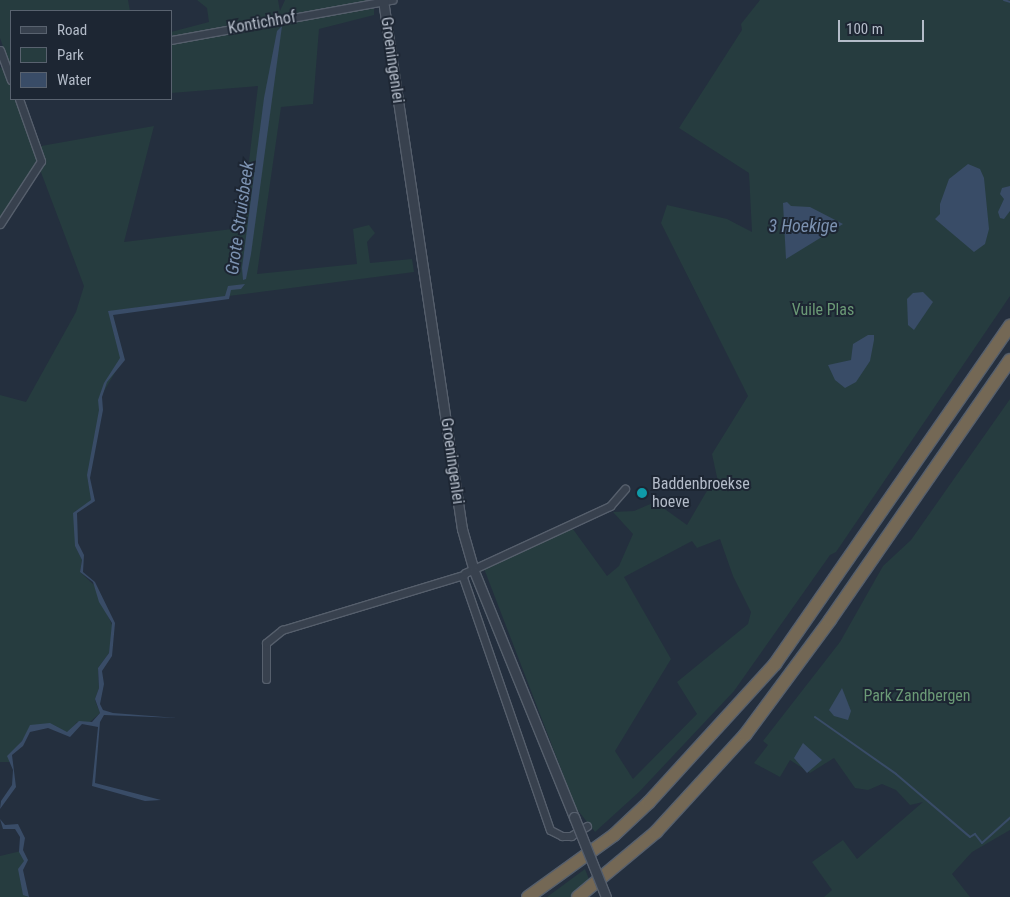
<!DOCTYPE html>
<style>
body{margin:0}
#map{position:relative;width:1010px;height:897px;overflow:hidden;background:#242f3e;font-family:"Roboto Condensed",sans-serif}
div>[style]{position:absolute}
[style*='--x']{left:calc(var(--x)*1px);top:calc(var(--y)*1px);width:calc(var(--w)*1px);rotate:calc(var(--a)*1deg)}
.green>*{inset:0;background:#263c3f}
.water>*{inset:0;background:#394c67}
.stream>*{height:2px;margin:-1px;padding:0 1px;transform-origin:1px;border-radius:1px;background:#394c67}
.roads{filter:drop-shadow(1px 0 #565f6c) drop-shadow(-1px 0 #565f6c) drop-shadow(0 1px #565f6c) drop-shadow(0 -1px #565f6c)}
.minor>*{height:7px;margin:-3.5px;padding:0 3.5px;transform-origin:3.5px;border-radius:3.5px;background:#38414e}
.tertiary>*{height:9px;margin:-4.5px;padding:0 4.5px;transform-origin:4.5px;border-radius:4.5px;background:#38414e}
.motorway>*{height:12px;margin:-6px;padding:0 6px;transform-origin:6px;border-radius:6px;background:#746855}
.bridges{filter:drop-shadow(1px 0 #565f6c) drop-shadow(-1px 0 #565f6c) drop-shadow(0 1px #565f6c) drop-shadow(0 -1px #565f6c)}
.tertiary-bridge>*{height:9px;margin:-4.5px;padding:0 4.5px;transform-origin:4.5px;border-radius:4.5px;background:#38414e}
.dots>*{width:14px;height:14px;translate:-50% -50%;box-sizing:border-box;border:2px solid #1d2633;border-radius:50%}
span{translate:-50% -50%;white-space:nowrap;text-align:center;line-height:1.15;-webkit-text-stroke:4px #1d2633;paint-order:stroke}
.street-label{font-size:16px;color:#b4bcc9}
.park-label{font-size:16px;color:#6b9a76}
.poi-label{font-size:16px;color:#b4bcc9}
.left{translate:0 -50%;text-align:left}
.water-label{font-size:18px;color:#7c92b1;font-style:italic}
.legend{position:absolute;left:10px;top:10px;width:162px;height:90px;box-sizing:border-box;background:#1d2633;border:1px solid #59626f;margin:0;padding:6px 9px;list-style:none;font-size:15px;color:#b4bcc9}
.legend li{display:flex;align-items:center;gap:10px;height:25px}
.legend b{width:25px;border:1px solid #59626f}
.scale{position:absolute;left:838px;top:20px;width:86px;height:22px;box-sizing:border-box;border:2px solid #b4bcc9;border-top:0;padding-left:6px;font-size:15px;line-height:18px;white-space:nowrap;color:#b4bcc9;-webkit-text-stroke:4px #1d2633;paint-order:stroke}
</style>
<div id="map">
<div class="green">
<i style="clip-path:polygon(0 0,128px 0,130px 11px,11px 11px,11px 99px,23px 99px,41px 146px,154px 126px,124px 242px,241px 228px,258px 86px,171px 93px,171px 32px,209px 22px,207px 8px,197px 0,278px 0,280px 11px,285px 0,374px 0,374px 15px,319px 29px,313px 104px,281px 107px,257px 274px,357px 264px,353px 229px,369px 225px,375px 233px,367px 242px,370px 263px,412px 259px,414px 272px,112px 311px,123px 359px,101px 396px,101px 409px,89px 477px,92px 503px,75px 511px,75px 546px,82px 560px,80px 572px,94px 585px,113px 627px,109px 653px,98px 668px,99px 688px,95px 700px,100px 713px,90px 722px,77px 722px,68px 734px,54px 727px,33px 727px,9px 757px,11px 762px,0 762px,0 395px,26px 402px,76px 312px,84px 286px,39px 167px,0 224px,0 68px,10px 66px,0 38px)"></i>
<i style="clip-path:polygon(evenodd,760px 0,1010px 0,1010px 296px,836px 552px,830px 555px,734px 691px,639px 792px,595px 832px,576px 808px,483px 566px,570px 525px,607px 576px,619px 566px,633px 534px,613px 512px,634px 511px,655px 502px,687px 525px,708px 489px,718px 482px,712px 454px,748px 396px,661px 223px,667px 205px,727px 219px,752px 232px,749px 173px,679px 128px,742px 30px,741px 24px,760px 0,720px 539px,733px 576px,751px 612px,748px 624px,677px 682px,697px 714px,633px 779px,615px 751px,671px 659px,624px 577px,692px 541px,697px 548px,720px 539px)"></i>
<i style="clip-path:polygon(1010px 399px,1010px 830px,972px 852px,952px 874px,970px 897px,824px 897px,832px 890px,812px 862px,843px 840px,857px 859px,923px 802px,910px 805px,896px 790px,882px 784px,868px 790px,855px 788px,834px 758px,810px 773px,790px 760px,780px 777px,754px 763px,768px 745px,763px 741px,840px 642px,883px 566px,911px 540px)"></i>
<i style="clip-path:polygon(21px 851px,25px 862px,21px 866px,27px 897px,0 897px,0 856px)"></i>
<i style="clip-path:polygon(585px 869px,590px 882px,570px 897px,547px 897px)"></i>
</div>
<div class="water">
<i style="clip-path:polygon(282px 26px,251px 254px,246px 279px,243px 280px,242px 268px,264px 98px,277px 31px)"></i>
<i style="clip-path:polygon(968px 164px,980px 169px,984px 178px,989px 229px,985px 244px,974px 252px,935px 219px,940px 214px,940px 204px,949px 179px)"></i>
<i style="clip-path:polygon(1010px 186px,1010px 211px,1004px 219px,1000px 218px,998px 212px,1004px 199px,1000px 194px,1002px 188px)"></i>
<i style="clip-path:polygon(787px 202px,791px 206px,810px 207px,843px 224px,786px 259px,783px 203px)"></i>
<i style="clip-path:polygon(245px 284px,241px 289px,231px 290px,229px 299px,113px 315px,125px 360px,107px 382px,102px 397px,103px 410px,90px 478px,95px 501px,77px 513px,78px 543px,84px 555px,83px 572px,95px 582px,115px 623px,112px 656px,102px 671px,104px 684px,100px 704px,103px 710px,113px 713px,177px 718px,104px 715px,100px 722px,95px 783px,161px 800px,145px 801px,92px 786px,98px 727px,82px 724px,70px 737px,48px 728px,30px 732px,23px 746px,12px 755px,16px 787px,0 809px,1px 801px,12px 785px,13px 770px,7px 756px,22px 741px,30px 725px,50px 723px,67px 732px,79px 721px,92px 722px,100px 713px,95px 699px,99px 688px,98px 668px,109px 653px,112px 623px,99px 602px,93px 582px,80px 572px,82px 560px,75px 546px,73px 513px,91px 500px,87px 475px,99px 410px,98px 400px,104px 383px,120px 358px,108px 311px,225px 296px,228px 286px)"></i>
<i style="clip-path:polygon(923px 292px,933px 302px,914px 330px,908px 325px,907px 299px,913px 293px)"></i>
<i style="clip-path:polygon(868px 335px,874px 335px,874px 340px,870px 361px,856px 382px,845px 388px,835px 380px,828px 365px,851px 360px,853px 344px)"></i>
<i style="clip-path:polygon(842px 688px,851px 711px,848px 720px,834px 716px,829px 710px)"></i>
<i style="clip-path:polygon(803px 743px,822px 760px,807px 773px,794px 758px)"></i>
<i style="clip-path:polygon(0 819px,5px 825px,18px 824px,25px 838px,23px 850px,28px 860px,23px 870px,29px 897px,23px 895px,18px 869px,24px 861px,19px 852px,20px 837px,15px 829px,3px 829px)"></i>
</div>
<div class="stream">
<i style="--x:1004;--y:0;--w:6;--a:18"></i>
<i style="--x:815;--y:717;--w:99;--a:35.1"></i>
<i style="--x:896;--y:774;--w:97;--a:40.4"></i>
<i style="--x:970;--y:837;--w:6;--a:-31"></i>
<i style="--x:975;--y:834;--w:11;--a:52"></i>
<i style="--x:982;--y:843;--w:38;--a:-42"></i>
</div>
<div class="roads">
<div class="minor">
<i style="--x:171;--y:40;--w:225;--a:-10.3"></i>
<i style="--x:0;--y:50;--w:32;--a:70"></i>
<i style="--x:0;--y:224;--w:75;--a:-56.9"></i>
<i style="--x:41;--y:161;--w:66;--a:-109.5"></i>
<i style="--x:266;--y:679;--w:36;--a:-90"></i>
<i style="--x:266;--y:643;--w:21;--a:-39"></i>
<i style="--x:282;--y:630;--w:189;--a:-16.9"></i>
<i style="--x:587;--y:826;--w:19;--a:148"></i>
<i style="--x:571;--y:836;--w:9;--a:180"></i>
<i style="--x:562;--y:836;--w:13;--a:-153"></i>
<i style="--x:550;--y:830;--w:268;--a:-109"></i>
<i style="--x:463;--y:577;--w:4;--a:-63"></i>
<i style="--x:465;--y:573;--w:160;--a:-24.8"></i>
<i style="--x:610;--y:506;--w:23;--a:-49"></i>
</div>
<div class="tertiary">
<i style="--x:383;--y:0;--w:535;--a:81.51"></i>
<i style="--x:462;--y:529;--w:44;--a:74.1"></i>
<i style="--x:474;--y:571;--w:266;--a:67.9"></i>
</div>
<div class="motorway">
<i style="--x:528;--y:897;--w:106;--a:-35.8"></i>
<i style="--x:614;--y:835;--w:48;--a:-43.3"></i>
<i style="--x:649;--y:802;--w:187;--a:-47.6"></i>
<i style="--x:775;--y:664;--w:412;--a:-55.2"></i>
<i style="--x:578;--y:897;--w:102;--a:-39.8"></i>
<i style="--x:656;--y:832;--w:132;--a:-47.5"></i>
<i style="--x:745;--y:735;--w:143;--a:-53.5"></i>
<i style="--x:830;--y:620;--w:316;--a:-55.3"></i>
</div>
</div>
<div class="bridges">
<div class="tertiary-bridge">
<i style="--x:574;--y:817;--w:86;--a:68.2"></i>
</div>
</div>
<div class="dots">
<i style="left:642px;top:493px;background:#0f9aa8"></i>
</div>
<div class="street-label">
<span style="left:262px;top:23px;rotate:-10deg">Kontichhof</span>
<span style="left:392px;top:60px;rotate:82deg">Groeningenlei</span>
<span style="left:452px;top:461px;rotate:82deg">Groeningenlei</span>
</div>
<div class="park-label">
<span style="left:823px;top:310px">Vuile Plas</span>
<span style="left:917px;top:696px">Park Zandbergen</span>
</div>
<div class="poi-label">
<span class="left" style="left:652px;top:493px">Baddenbroekse<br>hoeve</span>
</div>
<div class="water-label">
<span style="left:240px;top:218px;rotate:-82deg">Grote Struisbeek</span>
<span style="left:803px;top:226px">3 Hoekige</span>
</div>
<ul class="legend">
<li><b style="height:6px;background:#38414e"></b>Road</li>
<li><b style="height:14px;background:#263c3f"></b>Park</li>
<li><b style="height:14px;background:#394c67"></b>Water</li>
</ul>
<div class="scale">100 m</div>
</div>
